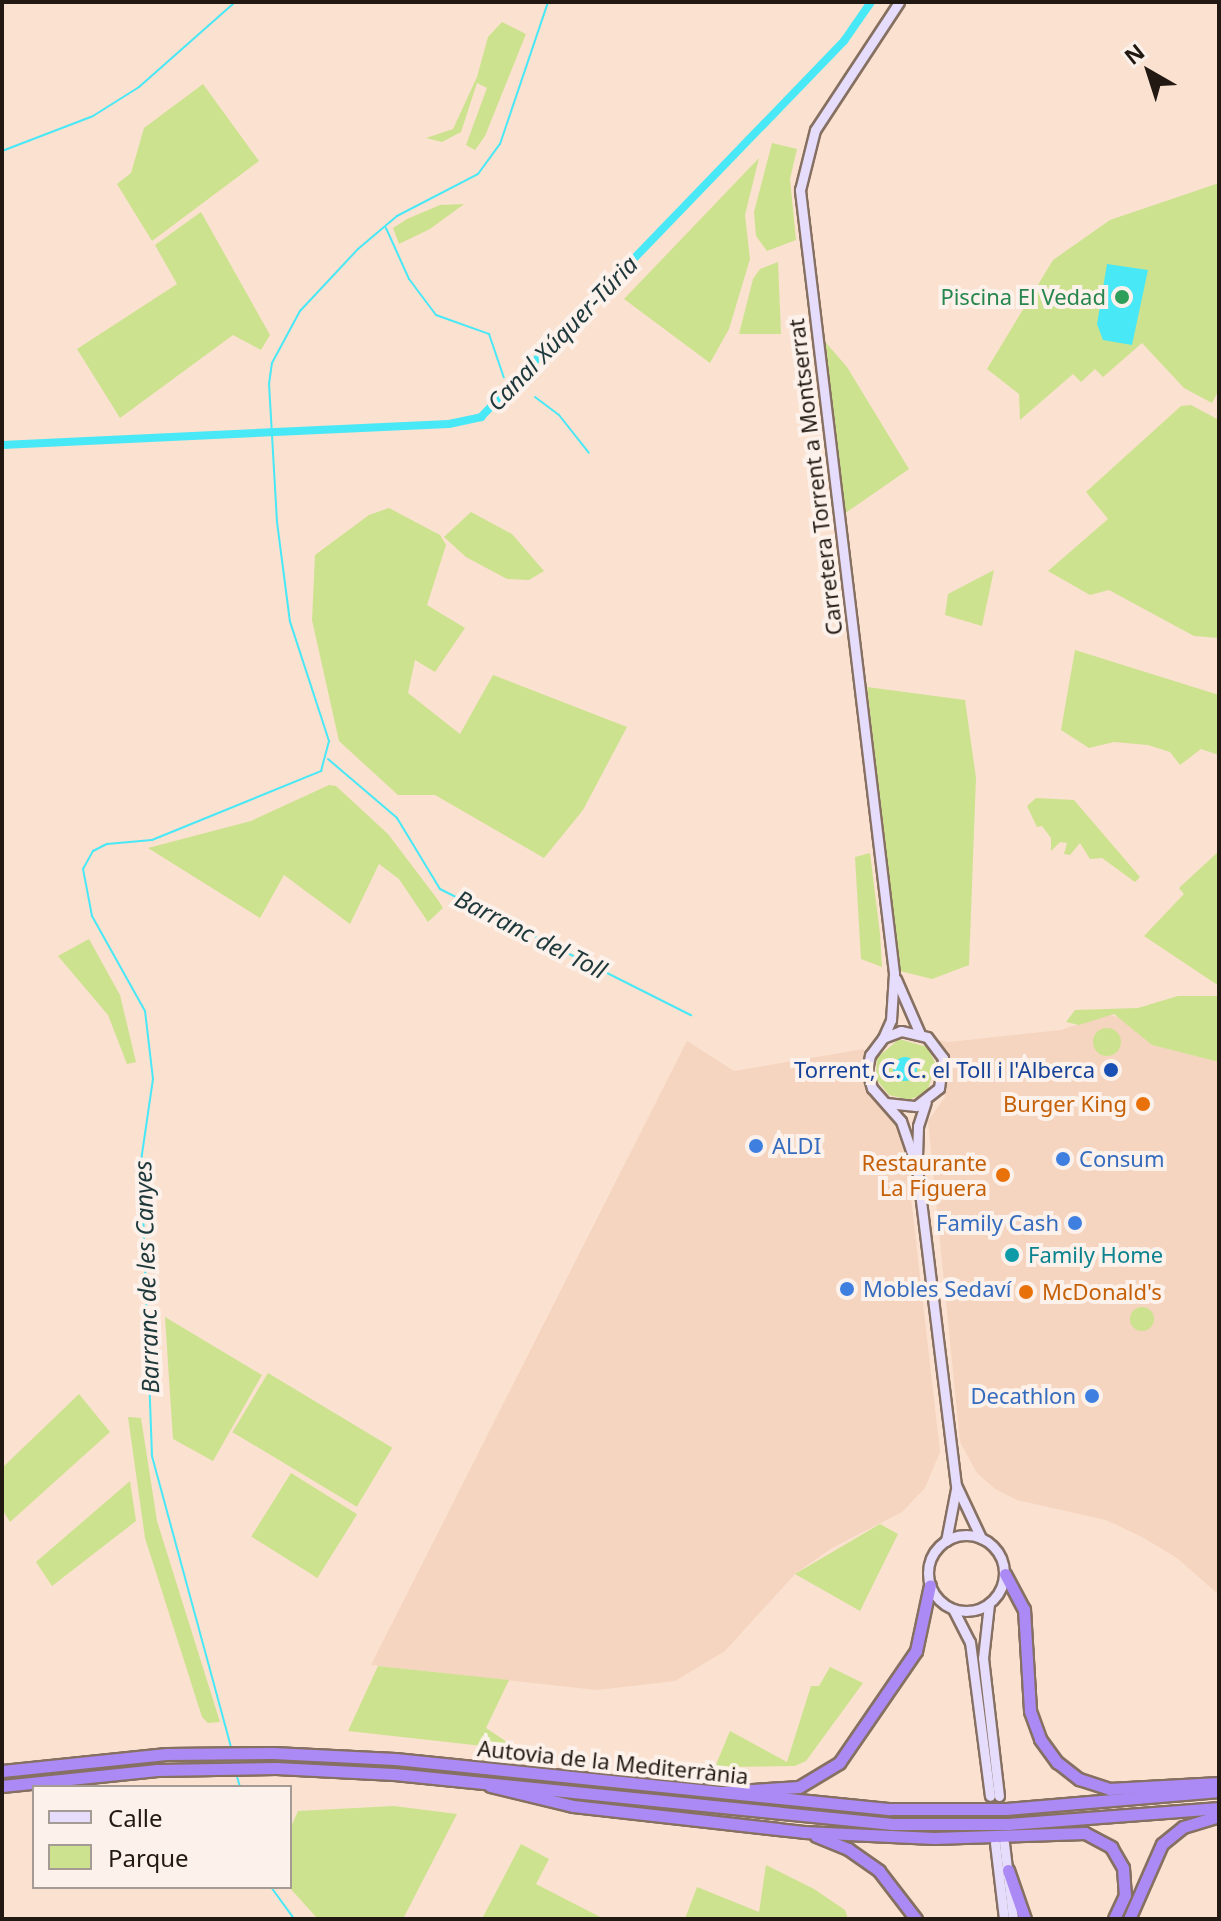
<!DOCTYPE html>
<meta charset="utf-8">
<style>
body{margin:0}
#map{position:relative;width:1221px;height:1921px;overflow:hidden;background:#fbe1d0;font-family:"Noto Sans",sans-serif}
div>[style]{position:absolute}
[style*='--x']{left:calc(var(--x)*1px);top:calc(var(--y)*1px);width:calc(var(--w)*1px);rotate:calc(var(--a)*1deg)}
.built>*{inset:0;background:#f5d5bf}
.green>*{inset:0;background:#cce28e;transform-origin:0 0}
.round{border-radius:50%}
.water>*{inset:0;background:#48e8f6}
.stream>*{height:2px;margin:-1px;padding:0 1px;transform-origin:1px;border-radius:1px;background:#48e8f6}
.canal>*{height:8px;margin:-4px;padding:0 4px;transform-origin:4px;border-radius:4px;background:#48e8f6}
.roads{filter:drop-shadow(2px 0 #867061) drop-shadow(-2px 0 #867061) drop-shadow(0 2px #867061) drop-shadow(0 -2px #867061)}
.secondary>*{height:9px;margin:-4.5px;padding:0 4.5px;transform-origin:4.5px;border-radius:4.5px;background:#e6dcfc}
.secondary>.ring{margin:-4.5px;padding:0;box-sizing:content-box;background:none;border:9px solid #e6dcfc;border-radius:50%}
.highway>*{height:11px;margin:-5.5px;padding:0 5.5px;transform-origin:5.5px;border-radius:5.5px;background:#ac8af5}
.dots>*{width:22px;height:22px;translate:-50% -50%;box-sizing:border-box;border:4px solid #fcf2eb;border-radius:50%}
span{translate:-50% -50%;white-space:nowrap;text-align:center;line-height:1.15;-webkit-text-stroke:8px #fcf2eb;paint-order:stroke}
.leisure-label{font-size:22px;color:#27864d}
.right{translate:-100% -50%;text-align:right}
.street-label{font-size:22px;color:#221913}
.transit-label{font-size:22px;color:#164399}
.food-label{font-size:22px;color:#c56008}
.left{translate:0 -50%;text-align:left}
.shop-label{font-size:22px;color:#366cbe}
.culture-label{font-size:22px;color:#0d838f}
.water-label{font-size:24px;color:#1e383b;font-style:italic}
.frame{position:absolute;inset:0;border:4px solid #221913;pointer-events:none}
.legend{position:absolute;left:32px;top:1785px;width:260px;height:104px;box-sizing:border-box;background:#fcf2eb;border:2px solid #a59b95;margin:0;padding:10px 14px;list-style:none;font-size:24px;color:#221913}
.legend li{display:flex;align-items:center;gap:16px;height:40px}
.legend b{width:40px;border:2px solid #a59b95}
.north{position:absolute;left:1109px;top:32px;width:80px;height:80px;-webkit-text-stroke:6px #fcf2eb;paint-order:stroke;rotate:321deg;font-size:22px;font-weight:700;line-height:32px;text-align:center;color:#221913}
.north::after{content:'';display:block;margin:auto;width:28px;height:36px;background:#221913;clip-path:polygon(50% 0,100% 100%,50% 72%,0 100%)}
</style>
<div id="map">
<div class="built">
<i style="clip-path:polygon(1108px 1014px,1126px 1020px,1152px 1045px,1219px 1062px,1219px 1595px,1177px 1558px,1142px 1537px,1106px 1520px,1017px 1500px,995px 1489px,977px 1473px,960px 1442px,928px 1121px,945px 1097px,932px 1039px,949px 1042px,1061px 1030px)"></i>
<i style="clip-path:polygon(687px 1041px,734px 1071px,864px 1049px,866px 1075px,904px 1136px,940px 1452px,925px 1488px,902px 1512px,832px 1548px,795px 1574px,725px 1651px,675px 1681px,597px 1690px,371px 1665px)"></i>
</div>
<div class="green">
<i style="clip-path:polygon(502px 22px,526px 34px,485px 136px,475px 150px,466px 145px,487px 88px,477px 83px,461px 132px,442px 142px,426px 138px,453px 129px,477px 77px,488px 37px)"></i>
<i style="clip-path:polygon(203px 84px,259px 161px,152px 241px,117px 184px,131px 173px,144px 128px)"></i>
<i style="clip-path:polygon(772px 143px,797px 149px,790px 179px,796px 240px,767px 251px,756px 236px,754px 212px)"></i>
<i style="clip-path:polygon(759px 158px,745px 215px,750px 259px,729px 329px,710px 363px,624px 299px)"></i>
<i style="clip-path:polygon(1219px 183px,1219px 390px,1212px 403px,1184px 388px,1142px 343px,1103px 377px,1095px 369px,1081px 382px,1073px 374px,1020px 420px,1019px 394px,987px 369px,1053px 260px,1110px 220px)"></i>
<i style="clip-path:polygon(464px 204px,430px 229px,399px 244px,393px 228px,407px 219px,440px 205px)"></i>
<i style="clip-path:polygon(201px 212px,270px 335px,261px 350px,233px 335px,120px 418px,77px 349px,177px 284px,155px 245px)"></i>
<i style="clip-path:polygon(778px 262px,781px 334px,739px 334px,753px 279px,760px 269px)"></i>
<i style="clip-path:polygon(821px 337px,847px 367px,909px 469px,844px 514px)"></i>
<i style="clip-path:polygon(1191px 405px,1219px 420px,1219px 638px,1194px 636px,1109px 590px,1090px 595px,1048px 571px,1108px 519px,1086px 492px,1181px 406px)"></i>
<i style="clip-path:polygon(389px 508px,440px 535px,446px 545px,427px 605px,465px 628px,435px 672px,415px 660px,408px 693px,460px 734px,493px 675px,627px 727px,583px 810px,544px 858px,435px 795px,398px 795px,339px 741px,312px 620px,315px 555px,369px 515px)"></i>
<i style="clip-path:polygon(471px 512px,512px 534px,544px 571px,529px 580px,507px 579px,466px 557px,444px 537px)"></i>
<i style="clip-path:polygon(994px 570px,982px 626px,945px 615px,948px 594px)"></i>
<i style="clip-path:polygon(1075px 650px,1219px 695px,1219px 755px,1201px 749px,1180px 765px,1170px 752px,1148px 745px,1114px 742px,1089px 748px,1061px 730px)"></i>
<i style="clip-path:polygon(867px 687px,965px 700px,976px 778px,969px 965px,932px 979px,900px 971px)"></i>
<i style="clip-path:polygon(329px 785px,336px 786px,388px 834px,438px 900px,443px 908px,428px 922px,399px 879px,379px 864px,350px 924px,284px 875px,260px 918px,148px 848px,251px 821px)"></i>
<i style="clip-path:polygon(1036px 798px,1074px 800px,1140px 877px,1135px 882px,1102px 858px,1090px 859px,1080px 843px,1070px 855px,1064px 854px,1067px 843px,1060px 842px,1051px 851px,1051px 838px,1042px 826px,1037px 827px,1027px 806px)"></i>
<i style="clip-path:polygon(1218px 852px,1219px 852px,1219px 986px,1144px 936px,1184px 894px,1179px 888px)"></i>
<i style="clip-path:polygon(870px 853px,880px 934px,882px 967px,861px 959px,855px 857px)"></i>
<i style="clip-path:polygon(89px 939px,120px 995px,136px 1062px,127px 1064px,108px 1015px,58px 956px)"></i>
<i style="clip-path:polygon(1178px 996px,1219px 996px,1219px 1062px,1152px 1045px,1114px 1014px,1079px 1025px,1066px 1022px,1075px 1010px,1138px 1008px)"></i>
<i class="round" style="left:1093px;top:1028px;width:28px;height:28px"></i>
<i style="clip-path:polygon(899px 1039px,927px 1047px,936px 1064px,927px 1092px,909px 1100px,889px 1095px,876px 1079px,877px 1058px)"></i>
<i class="round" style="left:1130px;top:1307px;width:24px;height:24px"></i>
<i style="clip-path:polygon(165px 1317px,262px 1375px,213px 1461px,173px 1439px)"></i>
<i style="left:268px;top:1373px;width:145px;height:69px;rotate:31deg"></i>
<i style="clip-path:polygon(79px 1394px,110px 1432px,10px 1522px,2px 1509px,2px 1468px)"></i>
<i style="clip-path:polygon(128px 1417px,141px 1418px,157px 1521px,220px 1722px,208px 1723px,202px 1717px,145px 1538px)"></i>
<i style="left:291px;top:1473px;width:78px;height:75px;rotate:32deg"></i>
<i style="clip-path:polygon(130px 1481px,136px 1521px,52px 1586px,36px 1562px)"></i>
<i style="clip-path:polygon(880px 1524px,898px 1534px,860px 1611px,795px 1574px)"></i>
<i style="clip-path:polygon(378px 1666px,509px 1680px,486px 1728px,519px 1750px,348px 1731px)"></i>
<i style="clip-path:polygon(830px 1667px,863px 1683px,806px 1761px,795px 1766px,715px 1767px,730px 1731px,787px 1762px,811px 1686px,819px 1686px)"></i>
<i style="clip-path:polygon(394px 1806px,457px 1814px,403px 1919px,316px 1917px,289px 1887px,290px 1829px,298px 1811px)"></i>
<i style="clip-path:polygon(521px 1844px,549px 1859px,536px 1884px,604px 1919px,482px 1919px)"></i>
<i style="clip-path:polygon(766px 1865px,814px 1889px,845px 1910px,848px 1919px,685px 1919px,697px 1887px,759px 1912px)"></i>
</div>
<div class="water">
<i style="clip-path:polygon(1107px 264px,1148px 270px,1132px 345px,1103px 340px,1097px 324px)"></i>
<i class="round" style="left:893px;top:1057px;width:24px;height:24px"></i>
</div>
<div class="stream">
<i style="--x:2;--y:151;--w:97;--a:-21"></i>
<i style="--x:93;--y:116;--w:54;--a:-32.2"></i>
<i style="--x:139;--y:87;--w:128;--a:-41.5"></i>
<i style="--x:386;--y:228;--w:56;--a:65.7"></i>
<i style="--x:409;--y:279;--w:45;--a:53.1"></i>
<i style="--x:436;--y:315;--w:56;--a:19.7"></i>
<i style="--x:489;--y:334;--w:46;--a:71.2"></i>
<i style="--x:535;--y:397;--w:30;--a:37"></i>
<i style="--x:559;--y:415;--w:48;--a:51.7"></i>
<i style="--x:328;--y:759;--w:91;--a:40.5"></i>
<i style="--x:397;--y:818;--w:83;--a:58.8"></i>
<i style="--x:440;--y:889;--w:281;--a:26.7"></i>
<i style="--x:231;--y:1747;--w:302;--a:-105.2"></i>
<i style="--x:152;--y:1456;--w:295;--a:-92.1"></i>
<i style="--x:141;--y:1161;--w:83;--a:-81.7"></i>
<i style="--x:153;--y:1079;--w:68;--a:-96.7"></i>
<i style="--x:145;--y:1011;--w:109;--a:-119.2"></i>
<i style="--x:92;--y:916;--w:48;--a:-100.8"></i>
<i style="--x:83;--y:869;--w:21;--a:-61"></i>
<i style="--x:93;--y:851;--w:16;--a:-27"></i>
<i style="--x:107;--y:844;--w:45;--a:-5.1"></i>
<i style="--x:152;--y:840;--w:183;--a:-22.2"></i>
<i style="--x:321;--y:771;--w:31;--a:-75"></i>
<i style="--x:329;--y:741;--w:125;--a:-108.1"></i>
<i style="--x:290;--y:622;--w:101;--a:-97.4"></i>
<i style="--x:277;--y:522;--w:138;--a:-93.3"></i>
<i style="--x:269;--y:384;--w:21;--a:-82"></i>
<i style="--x:272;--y:363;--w:59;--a:-61.7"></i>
<i style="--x:300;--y:311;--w:85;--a:-46.9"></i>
<i style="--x:358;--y:249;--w:51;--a:-40.2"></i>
<i style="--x:397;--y:216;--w:91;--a:-27.4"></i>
<i style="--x:478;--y:174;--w:37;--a:-54"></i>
<i style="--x:500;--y:144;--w:150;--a:-71.3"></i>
<i style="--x:236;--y:1773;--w:15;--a:74"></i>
<i style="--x:271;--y:1887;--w:39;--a:54"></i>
</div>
<div class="canal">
<i style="--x:2;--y:445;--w:447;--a:-2.7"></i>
<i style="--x:449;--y:424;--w:33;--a:-12"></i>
<i style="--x:481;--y:417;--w:523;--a:-46.01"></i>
<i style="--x:844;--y:41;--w:47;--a:-55.3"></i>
</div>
<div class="roads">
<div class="secondary">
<i style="--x:896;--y:979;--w:60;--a:66.4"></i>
<i style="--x:883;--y:1038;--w:20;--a:-66"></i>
<i style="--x:891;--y:1020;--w:47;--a:-86.3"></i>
<i style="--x:894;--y:973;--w:789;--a:-96.85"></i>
<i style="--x:800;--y:190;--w:62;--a:-76"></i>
<i style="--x:815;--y:130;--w:153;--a:-56.7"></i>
<i style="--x:886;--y:1103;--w:30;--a:6"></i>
<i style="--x:916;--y:1106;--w:29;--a:-38"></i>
<i style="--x:939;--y:1088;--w:30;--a:-82"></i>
<i style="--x:943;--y:1058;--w:26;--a:-127"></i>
<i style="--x:927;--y:1037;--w:27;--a:-167"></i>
<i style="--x:901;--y:1031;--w:19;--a:159"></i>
<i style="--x:883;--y:1038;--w:21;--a:127"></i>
<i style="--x:870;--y:1055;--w:16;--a:101"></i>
<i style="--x:867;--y:1071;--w:18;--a:74"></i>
<i style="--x:872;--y:1088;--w:44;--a:48.7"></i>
<i style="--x:901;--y:1121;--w:50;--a:71.2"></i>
<i style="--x:917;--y:1168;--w:319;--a:83"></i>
<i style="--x:956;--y:1485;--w:59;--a:64.7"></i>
<i style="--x:917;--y:1156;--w:30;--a:-88"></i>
<i style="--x:918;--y:1126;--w:25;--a:-72"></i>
<i class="ring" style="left:928px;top:1535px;width:67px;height:67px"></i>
<i style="--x:946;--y:1541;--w:53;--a:-79.1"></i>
<i style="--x:989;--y:1604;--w:54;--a:96.3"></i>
<i style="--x:983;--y:1658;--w:139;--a:83.4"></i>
<i style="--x:953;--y:1609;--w:37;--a:63"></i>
<i style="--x:970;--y:1642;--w:155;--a:82.6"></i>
<i style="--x:995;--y:1843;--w:77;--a:83.2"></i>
<i style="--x:1004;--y:1843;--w:77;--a:83.2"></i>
</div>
<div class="highway">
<i style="--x:1005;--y:1574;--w:40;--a:62"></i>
<i style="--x:1024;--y:1609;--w:102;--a:86.6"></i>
<i style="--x:1030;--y:1711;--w:30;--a:70"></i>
<i style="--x:1040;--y:1739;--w:29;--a:54"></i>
<i style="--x:1057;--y:1762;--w:28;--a:38"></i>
<i style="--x:1079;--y:1779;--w:32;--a:18"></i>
<i style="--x:1109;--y:1789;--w:110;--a:-3.1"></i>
<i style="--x:2;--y:1771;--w:165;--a:-5.9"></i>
<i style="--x:166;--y:1754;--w:107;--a:-0.5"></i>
<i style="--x:273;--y:1753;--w:122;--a:2.8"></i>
<i style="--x:395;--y:1759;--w:498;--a:5.8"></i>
<i style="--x:890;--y:1809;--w:116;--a:0"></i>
<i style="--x:1006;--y:1809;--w:214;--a:-4.8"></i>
<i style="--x:2;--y:1786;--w:156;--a:-5.9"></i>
<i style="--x:157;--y:1770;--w:119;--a:-1"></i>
<i style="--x:276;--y:1768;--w:118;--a:2.9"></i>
<i style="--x:394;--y:1774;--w:501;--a:5.73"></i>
<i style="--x:892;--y:1824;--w:116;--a:0"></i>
<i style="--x:1008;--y:1824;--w:212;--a:-4.3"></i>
<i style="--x:490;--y:1786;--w:85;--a:13.5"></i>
<i style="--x:573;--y:1806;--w:232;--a:6.4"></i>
<i style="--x:804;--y:1832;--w:130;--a:2.6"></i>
<i style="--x:934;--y:1838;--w:151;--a:-1.9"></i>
<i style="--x:1085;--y:1833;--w:30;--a:28"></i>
<i style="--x:1111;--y:1847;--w:24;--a:60"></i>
<i style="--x:1123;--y:1868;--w:27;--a:86"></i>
<i style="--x:1125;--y:1895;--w:26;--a:115"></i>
<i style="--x:723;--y:1792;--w:76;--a:-3.8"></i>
<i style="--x:799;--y:1787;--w:47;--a:-31"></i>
<i style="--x:839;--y:1763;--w:136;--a:-55.5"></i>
<i style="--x:916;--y:1651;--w:67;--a:-78"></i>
<i style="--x:816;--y:1836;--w:35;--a:22"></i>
<i style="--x:848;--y:1849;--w:38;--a:35"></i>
<i style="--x:879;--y:1871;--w:61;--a:52.4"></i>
<i style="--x:1008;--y:1870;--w:52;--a:70.9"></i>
<i style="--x:1129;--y:1919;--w:82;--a:-66.3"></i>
<i style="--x:1162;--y:1844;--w:27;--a:-39"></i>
<i style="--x:1183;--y:1827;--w:38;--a:-17"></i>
</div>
</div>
<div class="dots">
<i style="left:1122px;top:297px;background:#2e9e5b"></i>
<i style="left:1111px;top:1070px;background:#1a4fb4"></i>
<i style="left:1143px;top:1104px;background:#e8710a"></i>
<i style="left:756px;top:1146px;background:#3f7fe0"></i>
<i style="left:1063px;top:1159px;background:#3f7fe0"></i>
<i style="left:1003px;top:1175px;background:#e8710a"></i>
<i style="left:1075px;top:1223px;background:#3f7fe0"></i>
<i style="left:1012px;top:1255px;background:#0f9aa8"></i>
<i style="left:847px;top:1289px;background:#3f7fe0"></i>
<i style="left:1026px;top:1292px;background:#e8710a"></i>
<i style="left:1092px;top:1396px;background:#3f7fe0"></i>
</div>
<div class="leisure-label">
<span class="right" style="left:1106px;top:297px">Piscina El Vedad</span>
</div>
<div class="street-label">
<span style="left:815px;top:477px;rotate:-97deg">Carretera Torrent a Montserrat</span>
<span style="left:613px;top:1762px;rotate:6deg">Autovia de la Mediterrània</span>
</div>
<div class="transit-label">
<span class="right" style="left:1095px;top:1070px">Torrent, C. C. el Toll i l'Alberca</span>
</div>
<div class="food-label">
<span class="right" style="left:1127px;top:1104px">Burger King</span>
<span class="right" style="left:987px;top:1175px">Restaurante<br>La Figuera</span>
<span class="left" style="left:1042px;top:1292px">McDonald's</span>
</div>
<div class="shop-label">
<span class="left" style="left:772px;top:1146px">ALDI</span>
<span class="left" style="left:1079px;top:1159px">Consum</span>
<span class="right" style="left:1059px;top:1223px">Family Cash</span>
<span class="left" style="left:863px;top:1289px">Mobles Sedaví</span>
<span class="right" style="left:1076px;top:1396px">Decathlon</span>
</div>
<div class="culture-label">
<span class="left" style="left:1028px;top:1255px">Family Home</span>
</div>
<div class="water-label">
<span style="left:562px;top:333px;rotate:-46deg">Canal Xúquer-Túria</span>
<span style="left:531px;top:934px;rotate:27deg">Barranc del Toll</span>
<span style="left:146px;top:1277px;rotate:-92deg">Barranc de les Canyes</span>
</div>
<div class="frame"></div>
<ul class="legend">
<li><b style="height:10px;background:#e6dcfc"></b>Calle</li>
<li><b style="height:22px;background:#cce28e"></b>Parque</li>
</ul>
<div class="north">N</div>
</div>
